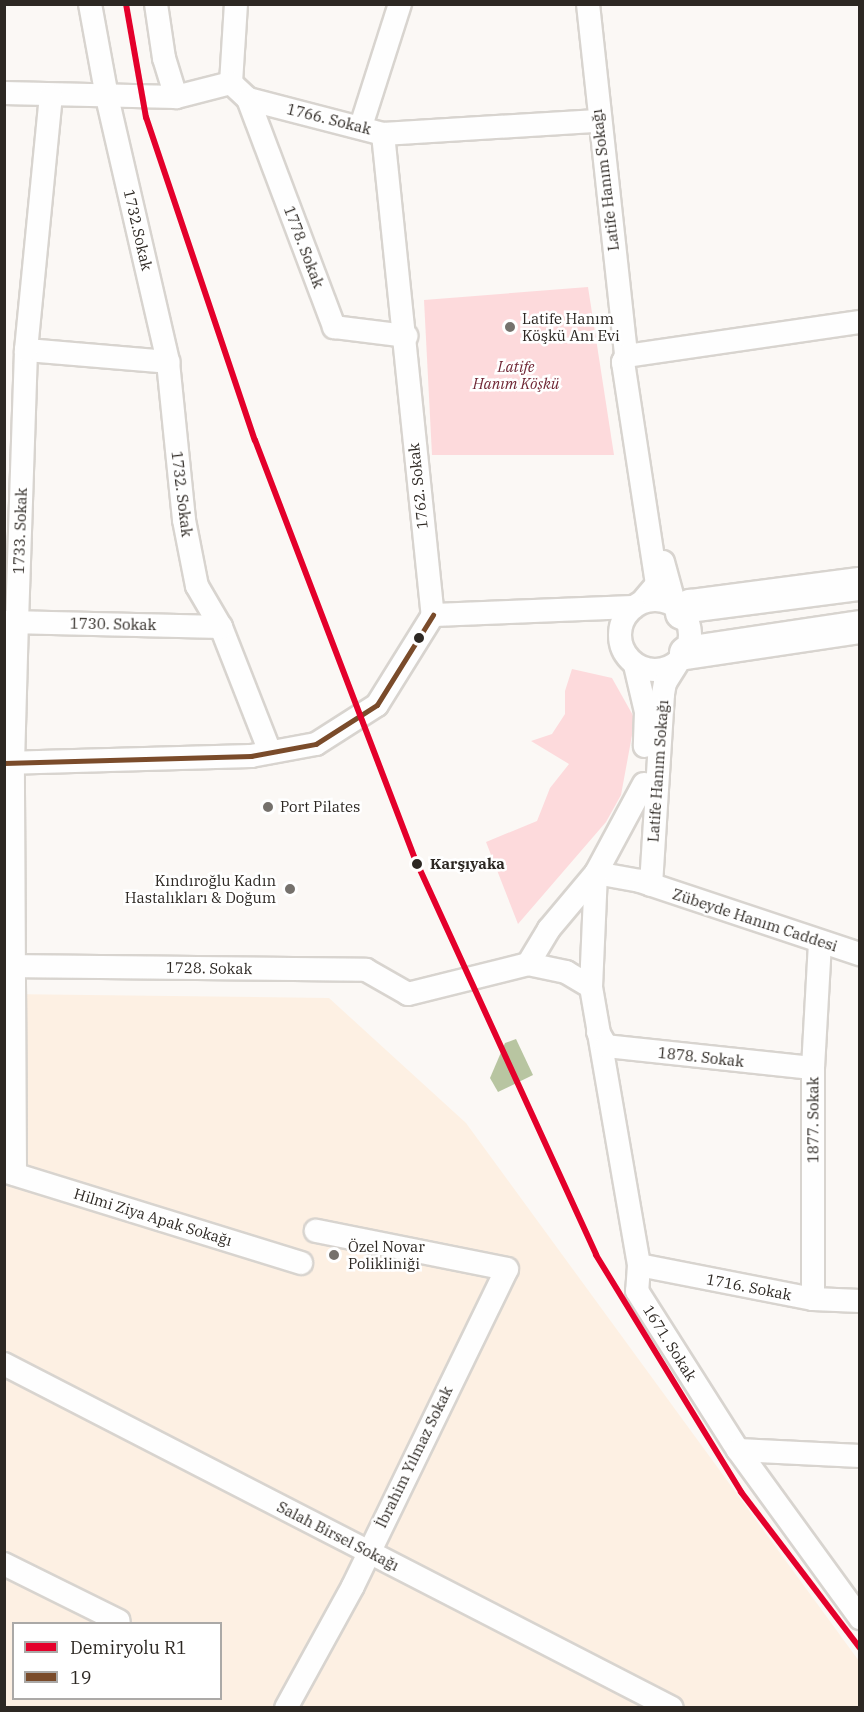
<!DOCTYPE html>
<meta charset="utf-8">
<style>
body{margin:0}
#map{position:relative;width:864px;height:1712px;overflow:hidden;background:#fbf8f5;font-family:"IBM Plex Serif",serif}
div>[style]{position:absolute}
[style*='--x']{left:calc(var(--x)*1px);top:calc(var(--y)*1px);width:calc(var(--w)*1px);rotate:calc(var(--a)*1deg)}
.built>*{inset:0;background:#fdf0e3}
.green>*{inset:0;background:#fddadc}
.water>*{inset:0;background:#b8c5a1}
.roads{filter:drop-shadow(2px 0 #d8d4cf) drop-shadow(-2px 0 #d8d4cf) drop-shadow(0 2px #d8d4cf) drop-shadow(0 -2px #d8d4cf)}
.minor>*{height:22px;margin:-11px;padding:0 11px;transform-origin:11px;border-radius:11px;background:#fefefe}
.minor>.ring{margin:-11px;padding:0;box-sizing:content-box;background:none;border:22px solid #fefefe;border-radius:50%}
.secondary>*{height:32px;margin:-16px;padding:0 16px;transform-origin:16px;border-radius:16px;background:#fefefe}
.bus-1>*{height:4.5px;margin:-2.25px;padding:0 2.25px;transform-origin:2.25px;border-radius:2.25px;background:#7a4b2a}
.rail-1>*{height:6px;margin:-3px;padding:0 3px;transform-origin:3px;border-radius:3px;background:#e4002b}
.dots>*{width:16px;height:16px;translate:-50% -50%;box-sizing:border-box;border:3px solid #fff;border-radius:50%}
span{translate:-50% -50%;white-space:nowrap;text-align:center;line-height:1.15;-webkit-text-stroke:5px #fff;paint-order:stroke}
.street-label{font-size:15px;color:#2d2823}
.poi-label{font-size:15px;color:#2d2823}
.left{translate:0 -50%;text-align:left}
.right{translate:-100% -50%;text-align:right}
.park-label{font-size:15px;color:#6f2634;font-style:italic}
.stop-label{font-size:15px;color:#2d2823;font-weight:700}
.frame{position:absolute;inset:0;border:6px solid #2d2823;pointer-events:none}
.legend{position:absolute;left:12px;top:1622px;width:210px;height:78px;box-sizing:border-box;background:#fff;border:2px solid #aba9a7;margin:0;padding:8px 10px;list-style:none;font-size:18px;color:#2d2823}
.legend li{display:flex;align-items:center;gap:12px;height:30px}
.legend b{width:30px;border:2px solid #aba9a7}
</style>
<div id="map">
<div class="built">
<i style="clip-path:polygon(evenodd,5px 994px,329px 998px,466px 1123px,859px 1661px,859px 1707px,5px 1708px,5px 994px,14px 1624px,220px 1624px,220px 1698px,14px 1698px,14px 1624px)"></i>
</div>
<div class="green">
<i style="clip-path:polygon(588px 287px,614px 455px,432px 455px,424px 300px)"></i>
<i style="clip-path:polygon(572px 669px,612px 678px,635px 719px,621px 795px,606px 822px,518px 924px,486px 842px,537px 821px,550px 788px,569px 764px,531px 741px,552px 734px,565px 714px,565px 691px)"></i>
</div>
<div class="water">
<i style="clip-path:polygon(516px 1039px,533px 1075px,498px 1092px,490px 1078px,505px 1043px)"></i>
</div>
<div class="roads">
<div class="minor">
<i style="--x:90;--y:4;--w:95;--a:79.6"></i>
<i style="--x:107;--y:97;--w:272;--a:77"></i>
<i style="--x:156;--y:4;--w:55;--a:81.6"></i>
<i style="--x:164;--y:58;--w:41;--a:72.9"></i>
<i style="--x:588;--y:4;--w:354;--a:83.8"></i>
<i style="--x:626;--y:356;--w:7;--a:117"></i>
<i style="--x:623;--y:362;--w:225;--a:81.3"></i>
<i style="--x:657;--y:584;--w:23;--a:130"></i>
<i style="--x:231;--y:83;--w:79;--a:-86.4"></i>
<i style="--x:4;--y:93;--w:172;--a:1.3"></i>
<i style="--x:176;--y:97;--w:57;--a:-14.3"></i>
<i style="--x:231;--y:83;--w:23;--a:43"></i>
<i style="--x:248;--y:99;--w:139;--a:14.5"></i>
<i style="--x:383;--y:134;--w:215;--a:-3.5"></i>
<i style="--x:248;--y:99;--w:244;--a:69.3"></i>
<i style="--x:334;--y:327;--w:73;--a:7.1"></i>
<i style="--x:361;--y:126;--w:128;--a:-72.3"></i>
<i style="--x:383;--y:134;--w:484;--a:84.1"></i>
<i style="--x:26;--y:350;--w:143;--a:4.8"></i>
<i style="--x:168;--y:362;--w:159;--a:84.2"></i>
<i style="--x:184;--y:520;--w:67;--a:78.9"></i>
<i style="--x:197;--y:586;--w:48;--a:59.7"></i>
<i style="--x:221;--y:627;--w:134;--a:68.6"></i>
<i style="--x:626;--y:356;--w:236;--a:-8.3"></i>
<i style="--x:663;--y:562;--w:46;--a:74.7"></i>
<i class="ring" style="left:620px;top:600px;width:48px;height:48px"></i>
<i style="--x:433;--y:615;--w:201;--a:-2.3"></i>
<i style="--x:4;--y:622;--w:217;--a:1.3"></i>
<i style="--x:635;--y:665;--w:48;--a:76.8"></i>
<i style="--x:646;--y:712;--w:34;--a:92"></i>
<i style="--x:4;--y:763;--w:247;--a:-1.6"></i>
<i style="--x:251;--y:756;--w:66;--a:-10.5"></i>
<i style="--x:316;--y:744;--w:72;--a:-32.6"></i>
<i style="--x:377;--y:705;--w:106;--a:-58.1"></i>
<i style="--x:596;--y:873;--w:114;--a:92.5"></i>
<i style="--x:591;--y:987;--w:282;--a:80.2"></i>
<i style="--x:639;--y:1265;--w:26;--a:94"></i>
<i style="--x:637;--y:1291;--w:188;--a:57.6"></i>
<i style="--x:738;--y:1450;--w:208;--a:54"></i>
<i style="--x:596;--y:873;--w:45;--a:10.3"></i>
<i style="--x:640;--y:881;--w:232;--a:18.4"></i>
<i style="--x:651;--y:885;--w:191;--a:-86.4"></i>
<i style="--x:663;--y:694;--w:11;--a:-80"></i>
<i style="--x:665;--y:683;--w:26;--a:-58"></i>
<i style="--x:528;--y:964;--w:41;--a:-59"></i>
<i style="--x:549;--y:929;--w:73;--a:-50"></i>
<i style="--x:596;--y:873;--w:101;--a:-61.7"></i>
<i style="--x:4;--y:966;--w:362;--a:0.6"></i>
<i style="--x:366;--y:970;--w:48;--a:29.7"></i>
<i style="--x:408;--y:994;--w:124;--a:-14"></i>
<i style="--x:528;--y:964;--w:39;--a:12"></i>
<i style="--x:566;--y:972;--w:29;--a:31"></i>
<i style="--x:598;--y:1032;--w:16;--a:60"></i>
<i style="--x:606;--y:1046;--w:208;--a:6.1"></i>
<i style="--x:4;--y:1171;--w:311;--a:17.2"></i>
<i style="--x:15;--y:1174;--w:411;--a:-90.3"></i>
<i style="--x:13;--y:763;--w:141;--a:-88.4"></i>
<i style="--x:17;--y:622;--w:272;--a:-88.1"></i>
<i style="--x:26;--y:350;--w:255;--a:-84.4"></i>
<i style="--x:639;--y:1265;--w:177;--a:11.1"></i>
<i style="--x:813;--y:1299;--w:47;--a:2.4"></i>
<i style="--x:813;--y:1299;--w:231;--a:-90"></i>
<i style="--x:813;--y:1068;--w:126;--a:-86.8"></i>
<i style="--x:4;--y:1364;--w:751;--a:27.25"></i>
<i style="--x:738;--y:1450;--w:122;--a:2.8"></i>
<i style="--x:4;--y:1564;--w:128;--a:26.4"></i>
<i style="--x:286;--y:1708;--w:139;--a:-61.2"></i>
<i style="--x:353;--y:1586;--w:352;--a:-64.1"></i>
<i style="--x:507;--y:1269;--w:195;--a:-168.7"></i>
</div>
<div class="secondary">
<i style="--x:682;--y:613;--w:11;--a:-41"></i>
<i style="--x:690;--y:606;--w:171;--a:-7.4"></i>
<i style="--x:686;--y:653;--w:176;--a:-8.5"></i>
</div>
</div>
<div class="bus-1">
<i style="--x:4;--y:763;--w:247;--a:-1.6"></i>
<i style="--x:251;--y:756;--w:66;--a:-10.5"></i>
<i style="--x:316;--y:744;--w:72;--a:-32.6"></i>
<i style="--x:377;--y:705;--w:106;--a:-58.1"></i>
</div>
<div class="rail-1">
<i style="--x:126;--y:4;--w:115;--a:80"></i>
<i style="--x:146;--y:117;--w:341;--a:71.4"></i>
<i style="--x:255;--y:440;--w:451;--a:69.1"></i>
<i style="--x:416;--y:861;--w:433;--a:65.4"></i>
<i style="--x:596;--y:1255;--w:278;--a:58.5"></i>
<i style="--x:741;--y:1492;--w:196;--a:52.7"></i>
</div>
<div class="dots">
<i style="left:510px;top:327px;background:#75716c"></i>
<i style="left:419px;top:638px;background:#2d2823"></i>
<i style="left:268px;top:807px;background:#75716c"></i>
<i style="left:417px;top:864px;background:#2d2823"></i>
<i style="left:290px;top:889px;background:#75716c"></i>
<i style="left:334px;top:1255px;background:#75716c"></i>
</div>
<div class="street-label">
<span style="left:329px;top:119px;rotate:14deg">1766. Sokak</span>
<span style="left:605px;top:180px;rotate:-97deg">Latife Hanım Sokağı</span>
<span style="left:138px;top:230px;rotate:77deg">1732.Sokak</span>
<span style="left:304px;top:247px;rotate:69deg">1778. Sokak</span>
<span style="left:418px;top:486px;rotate:-96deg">1762. Sokak</span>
<span style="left:182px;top:494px;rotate:83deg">1732. Sokak</span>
<span style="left:20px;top:531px;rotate:-88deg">1733. Sokak</span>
<span style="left:113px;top:624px;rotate:1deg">1730. Sokak</span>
<span style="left:658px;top:771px;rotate:-86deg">Latife Hanım Sokağı</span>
<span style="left:755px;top:920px;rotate:18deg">Zübeyde Hanım Caddesi</span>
<span style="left:209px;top:968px;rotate:1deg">1728. Sokak</span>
<span style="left:701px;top:1057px;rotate:6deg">1878. Sokak</span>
<span style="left:813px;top:1120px;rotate:-90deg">1877. Sokak</span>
<span style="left:153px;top:1217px;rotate:17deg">Hilmi Ziya Apak Sokağı</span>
<span style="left:749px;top:1287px;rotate:11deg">1716. Sokak</span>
<span style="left:670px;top:1343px;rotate:58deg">1671. Sokak</span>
<span style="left:414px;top:1457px;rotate:-64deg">İbrahim Yılmaz Sokak</span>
<span style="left:338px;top:1536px;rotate:27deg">Salah Birsel Sokağı</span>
</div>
<div class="poi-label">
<span class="left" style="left:522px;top:327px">Latife Hanım<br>Köşkü Anı Evi</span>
<span class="left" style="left:280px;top:807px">Port Pilates</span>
<span class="right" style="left:276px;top:889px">Kındıroğlu Kadın<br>Hastalıkları &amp; Doğum</span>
<span class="left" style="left:348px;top:1255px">Özel Novar<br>Polikliniği</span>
</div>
<div class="park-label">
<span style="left:516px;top:375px">Latife<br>Hanım Köşkü</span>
</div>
<div class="stop-label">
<span class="left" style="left:430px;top:864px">Karşıyaka</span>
</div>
<div class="frame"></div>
<ul class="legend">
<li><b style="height:8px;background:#e4002b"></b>Demiryolu R1</li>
<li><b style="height:8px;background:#7a4b2a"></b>19</li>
</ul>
</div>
